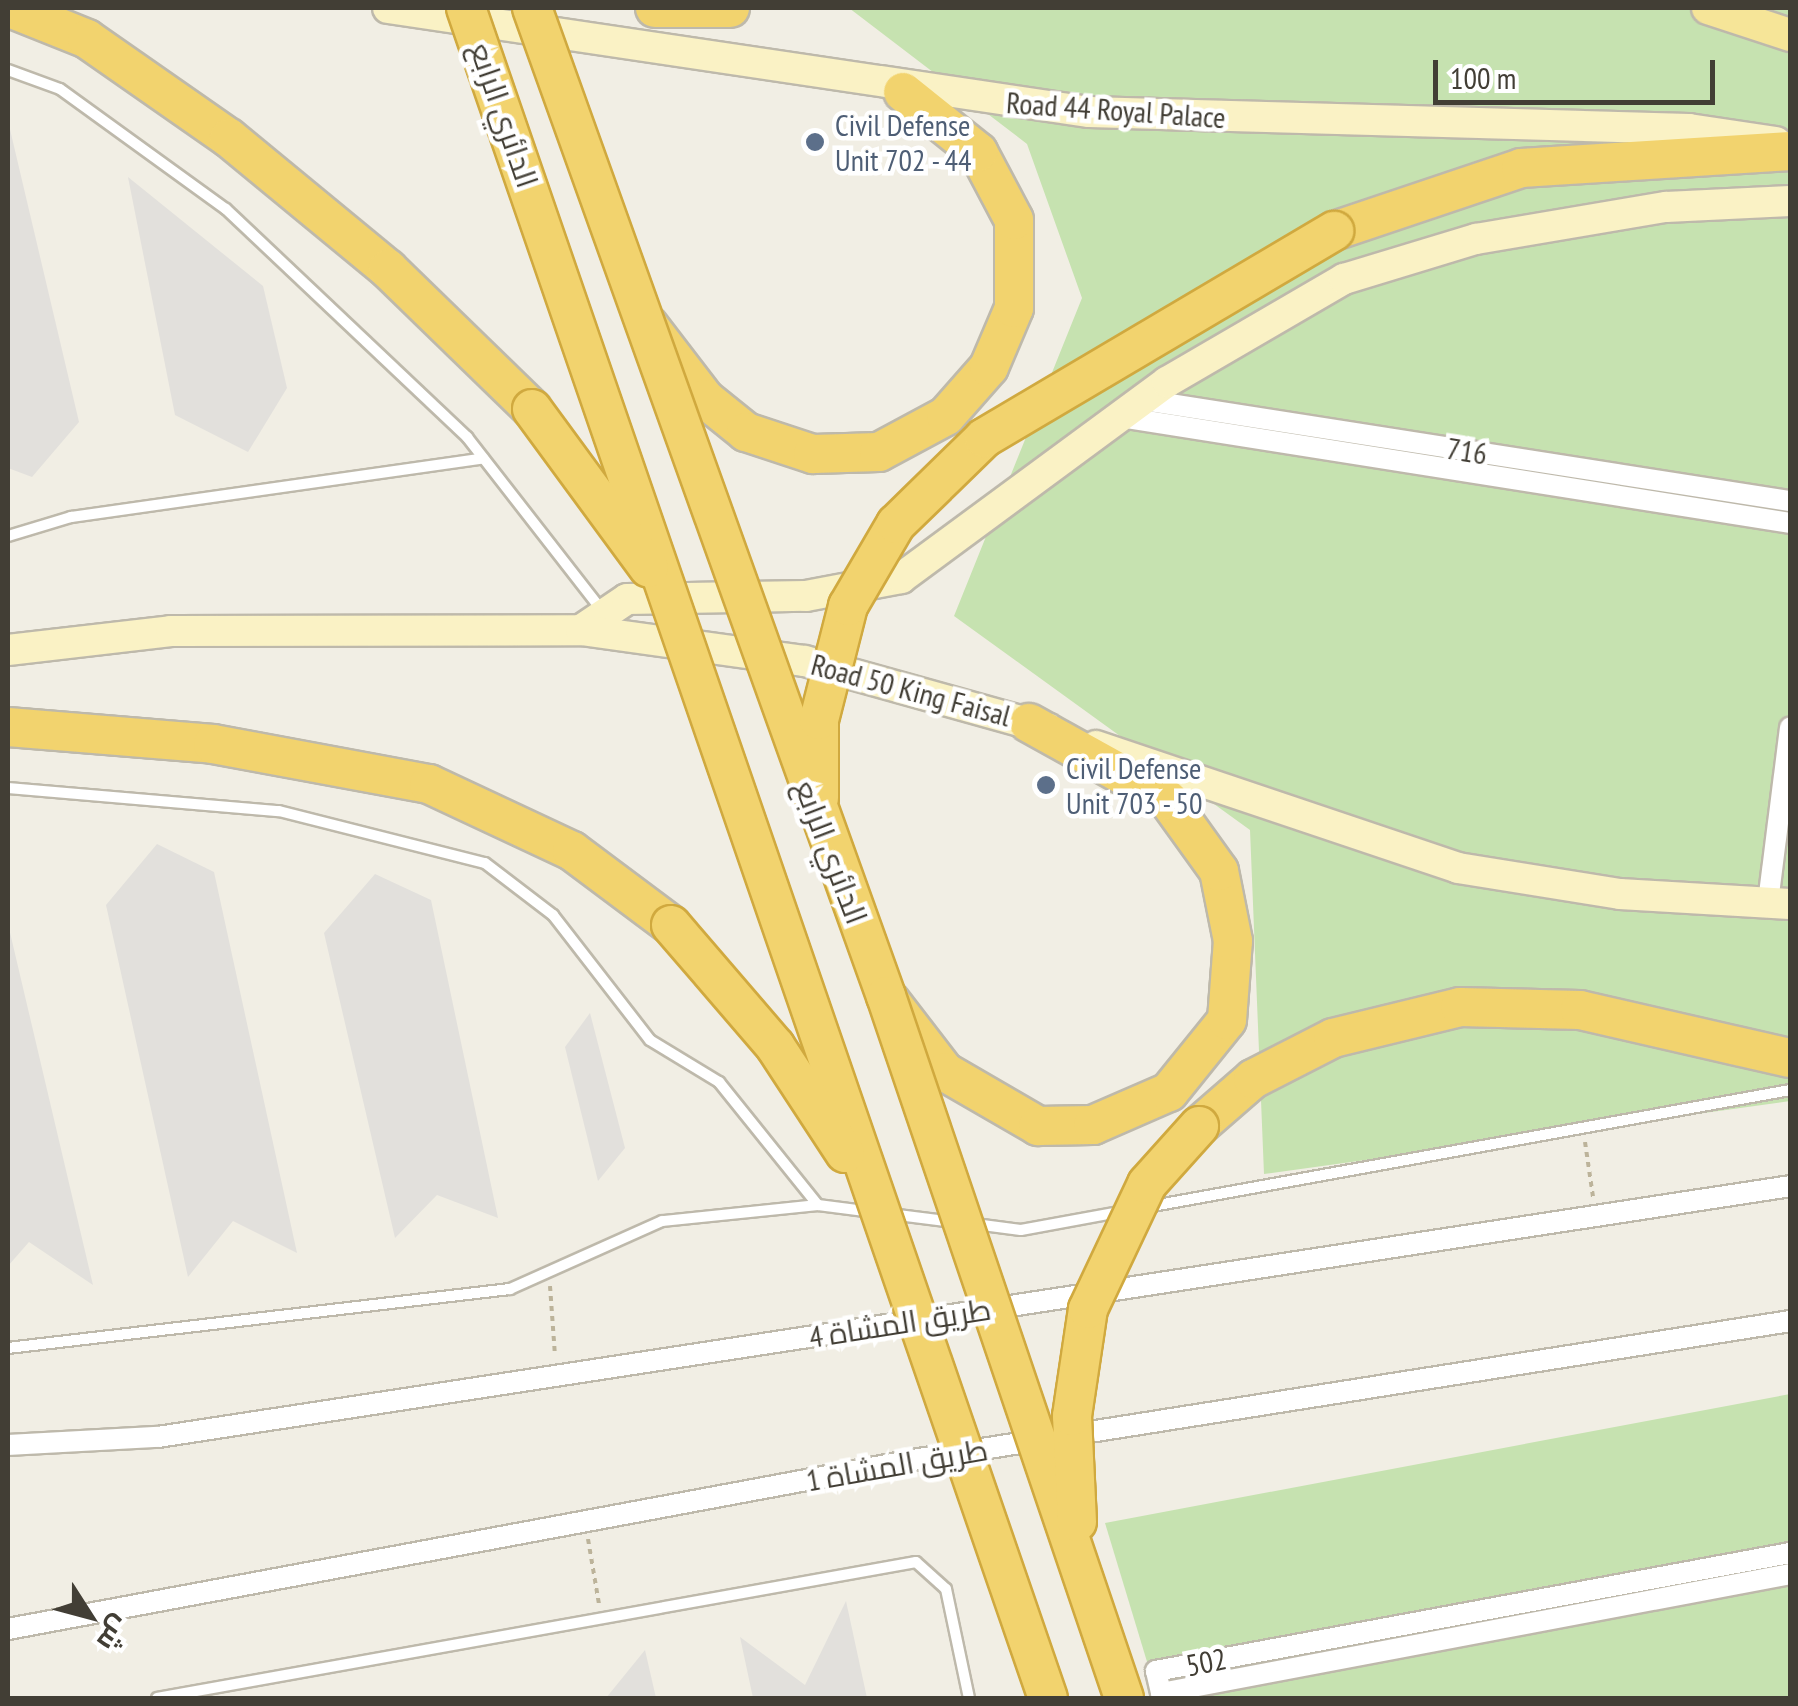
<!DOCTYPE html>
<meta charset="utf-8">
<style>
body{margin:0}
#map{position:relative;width:1798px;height:1706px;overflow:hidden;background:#f1eee4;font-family:"PT Sans Narrow",Cairo,sans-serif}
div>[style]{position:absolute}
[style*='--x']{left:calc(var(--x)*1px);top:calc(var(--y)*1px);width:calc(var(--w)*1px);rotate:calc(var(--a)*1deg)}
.green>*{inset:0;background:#c6e2b0}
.parking>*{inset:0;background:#e2e0dc}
.path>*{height:4px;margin-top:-2px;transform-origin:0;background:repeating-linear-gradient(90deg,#bcb39a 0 5px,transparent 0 10px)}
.roads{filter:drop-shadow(2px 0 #beb9ab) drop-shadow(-2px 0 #beb9ab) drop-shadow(0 2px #beb9ab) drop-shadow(0 -2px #beb9ab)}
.lane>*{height:10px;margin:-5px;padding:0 5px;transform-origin:5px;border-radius:5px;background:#fff}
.street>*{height:20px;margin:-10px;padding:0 10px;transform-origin:10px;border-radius:10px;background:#fff}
.secondary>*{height:30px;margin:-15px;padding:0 15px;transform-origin:15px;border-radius:15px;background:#faf2c5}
.primary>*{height:32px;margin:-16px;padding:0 16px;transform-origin:16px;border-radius:16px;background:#f6e598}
.highway>*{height:38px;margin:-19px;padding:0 19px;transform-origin:19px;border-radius:19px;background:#f2d36e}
.bridges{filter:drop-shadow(2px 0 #d0a93f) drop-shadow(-2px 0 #d0a93f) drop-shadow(0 2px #d0a93f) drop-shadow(0 -2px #d0a93f)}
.highway-bridge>*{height:38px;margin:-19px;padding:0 19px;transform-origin:19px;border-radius:19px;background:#f2d36e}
.dots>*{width:28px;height:28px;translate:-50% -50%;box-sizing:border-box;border:5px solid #fff;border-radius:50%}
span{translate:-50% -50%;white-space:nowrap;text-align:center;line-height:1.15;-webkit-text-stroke:9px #fff;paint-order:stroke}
.street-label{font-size:30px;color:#423e35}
.service-label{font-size:30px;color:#4e5e75}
.left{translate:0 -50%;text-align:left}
.frame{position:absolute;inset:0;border:10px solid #423e35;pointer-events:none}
.north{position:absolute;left:40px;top:1566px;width:100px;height:100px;-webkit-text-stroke:8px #fff;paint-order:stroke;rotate:126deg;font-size:28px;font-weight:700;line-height:40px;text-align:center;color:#423e35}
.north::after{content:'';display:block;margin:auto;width:35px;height:45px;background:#423e35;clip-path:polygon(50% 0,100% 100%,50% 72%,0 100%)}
.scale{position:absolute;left:1433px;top:60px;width:282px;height:45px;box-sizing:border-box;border:5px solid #423e35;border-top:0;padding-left:12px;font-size:30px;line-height:35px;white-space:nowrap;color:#423e35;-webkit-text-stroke:8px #fff;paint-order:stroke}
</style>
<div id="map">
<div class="green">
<i style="clip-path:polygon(849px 8px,1790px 8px,1790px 1101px,1264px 1174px,1250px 830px,954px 616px,1082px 298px,1027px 144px)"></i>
<i style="clip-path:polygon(1790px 1394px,1790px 1698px,1158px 1698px,1105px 1523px)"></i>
</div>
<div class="parking">
<i style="clip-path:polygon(8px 121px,79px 422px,32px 477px,8px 468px)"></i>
<i style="clip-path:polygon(128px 177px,263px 286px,287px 388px,248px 452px,175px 415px)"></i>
<i style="clip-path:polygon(157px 844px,214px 872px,297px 1253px,233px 1221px,188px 1277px,106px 905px)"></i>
<i style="clip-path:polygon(375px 874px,431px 900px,498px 1218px,437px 1195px,395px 1238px,324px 933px)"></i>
<i style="clip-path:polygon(8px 924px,93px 1285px,29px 1242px,8px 1266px)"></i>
<i style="clip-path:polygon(590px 1013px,625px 1148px,598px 1181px,565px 1047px)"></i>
<i style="clip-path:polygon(846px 1601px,867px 1698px,753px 1698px,740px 1637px,805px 1685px)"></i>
<i style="clip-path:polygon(645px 1650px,656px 1698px,606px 1698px)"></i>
</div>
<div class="path">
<i style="--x:1585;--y:1142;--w:56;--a:81.7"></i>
<i style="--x:550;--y:1286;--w:70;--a:85.9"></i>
<i style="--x:588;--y:1539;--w:66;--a:80.4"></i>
</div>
<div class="roads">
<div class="lane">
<i style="--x:8;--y:70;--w:55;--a:20.1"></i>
<i style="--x:60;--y:89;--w:205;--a:35.9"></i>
<i style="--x:226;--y:209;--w:332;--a:43.4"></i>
<i style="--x:467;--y:437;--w:223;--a:52.1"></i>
<i style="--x:8;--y:536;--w:66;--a:-16.8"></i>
<i style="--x:71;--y:517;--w:416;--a:-8.1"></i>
<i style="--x:8;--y:788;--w:272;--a:4.9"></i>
<i style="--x:279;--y:811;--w:212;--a:14.2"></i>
<i style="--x:485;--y:863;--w:86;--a:37.4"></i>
<i style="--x:553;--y:915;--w:158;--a:52.2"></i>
<i style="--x:650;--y:1040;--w:81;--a:31.3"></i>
<i style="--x:719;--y:1082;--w:158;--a:51.2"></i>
<i style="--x:818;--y:1205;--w:157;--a:174.1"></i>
<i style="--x:662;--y:1221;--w:167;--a:155.9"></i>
<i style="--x:510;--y:1289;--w:505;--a:173.3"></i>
<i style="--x:818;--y:1205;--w:55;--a:7.3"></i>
<i style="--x:1147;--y:1207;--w:654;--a:-10.31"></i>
<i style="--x:890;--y:1214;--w:64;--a:7.2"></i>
<i style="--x:975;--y:1224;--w:46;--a:7.4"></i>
<i style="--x:1021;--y:1230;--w:106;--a:-10.4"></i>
<i style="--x:157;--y:1698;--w:771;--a:-10.16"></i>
<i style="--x:916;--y:1562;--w:40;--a:42"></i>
<i style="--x:946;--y:1589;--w:111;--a:78.1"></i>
</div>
<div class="street">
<i style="--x:1144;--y:400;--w:654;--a:8.89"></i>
<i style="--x:1121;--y:417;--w:677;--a:9"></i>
<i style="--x:1768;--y:902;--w:176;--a:-82.8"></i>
<i style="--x:8;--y:1445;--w:150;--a:-3.1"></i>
<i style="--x:158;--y:1437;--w:1651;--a:-8.74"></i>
<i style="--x:1790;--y:1553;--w:645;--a:169.46"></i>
<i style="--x:1156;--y:1671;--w:23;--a:77"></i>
<i style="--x:1161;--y:1693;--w:640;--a:-10.71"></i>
<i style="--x:8;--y:1629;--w:927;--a:-10.57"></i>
<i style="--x:919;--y:1459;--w:882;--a:-9"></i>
</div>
<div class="secondary">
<i style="--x:388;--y:8;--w:709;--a:8.44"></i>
<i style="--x:1089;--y:112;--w:600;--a:1.62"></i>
<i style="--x:1689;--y:129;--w:88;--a:8.5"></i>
<i style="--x:581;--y:630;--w:55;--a:-34"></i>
<i style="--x:627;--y:599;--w:179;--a:-1"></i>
<i style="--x:806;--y:596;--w:97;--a:-10.7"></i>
<i style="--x:901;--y:578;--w:330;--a:-36.4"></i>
<i style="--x:1167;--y:382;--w:205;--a:-30.2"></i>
<i style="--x:1344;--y:279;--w:138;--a:-16.9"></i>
<i style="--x:1476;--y:239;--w:193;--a:-9.6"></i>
<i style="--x:1666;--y:207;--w:124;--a:-2.8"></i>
<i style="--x:8;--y:650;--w:164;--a:-6.6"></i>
<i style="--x:171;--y:631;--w:410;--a:-0.1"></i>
<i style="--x:581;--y:630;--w:226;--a:7.9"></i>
<i style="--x:805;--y:661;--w:252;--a:15.6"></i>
<i style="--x:1096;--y:746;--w:382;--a:18.6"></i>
<i style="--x:1458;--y:868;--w:164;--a:9.1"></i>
<i style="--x:1620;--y:894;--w:170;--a:3.4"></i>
</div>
<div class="primary">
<i style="--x:1708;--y:8;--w:86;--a:18.2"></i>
</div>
<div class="highway">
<i style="--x:10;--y:8;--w:83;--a:21.9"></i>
<i style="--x:87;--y:39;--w:173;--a:34.9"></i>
<i style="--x:229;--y:138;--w:206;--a:39.5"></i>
<i style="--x:388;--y:269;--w:201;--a:44.2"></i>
<i style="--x:655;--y:8;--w:75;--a:0"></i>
<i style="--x:1334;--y:231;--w:197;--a:-18.6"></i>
<i style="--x:1521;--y:168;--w:270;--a:-3.6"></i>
<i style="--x:649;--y:326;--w:92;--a:52.5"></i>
<i style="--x:705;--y:399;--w:53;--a:38.8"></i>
<i style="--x:746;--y:432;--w:71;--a:18.2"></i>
<i style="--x:813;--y:454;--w:66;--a:-1.7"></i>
<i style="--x:879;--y:452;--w:76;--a:-28.2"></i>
<i style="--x:946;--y:416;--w:65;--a:-48.7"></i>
<i style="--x:989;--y:367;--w:64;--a:-67"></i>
<i style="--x:1014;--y:308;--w:88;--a:-90"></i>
<i style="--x:1014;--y:220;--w:77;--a:-117.9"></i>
<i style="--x:978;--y:152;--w:96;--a:-141.3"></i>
<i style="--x:8;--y:727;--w:206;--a:4.7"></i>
<i style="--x:213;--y:744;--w:220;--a:10.5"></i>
<i style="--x:429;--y:784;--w:158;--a:25.1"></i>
<i style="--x:572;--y:851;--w:124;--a:36.8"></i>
<i style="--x:891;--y:1002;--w:88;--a:52.4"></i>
<i style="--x:945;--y:1072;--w:108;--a:30.1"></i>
<i style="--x:1038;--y:1126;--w:55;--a:-1"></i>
<i style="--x:1093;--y:1125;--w:83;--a:-23.5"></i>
<i style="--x:1169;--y:1092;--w:92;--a:-51.1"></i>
<i style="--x:1227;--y:1020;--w:79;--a:-85.7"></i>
<i style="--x:1233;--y:941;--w:71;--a:-101.3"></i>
<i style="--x:1219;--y:871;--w:87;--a:-125.7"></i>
<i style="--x:1168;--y:800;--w:159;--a:-151"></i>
<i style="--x:1199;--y:1126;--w:72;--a:-41"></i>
<i style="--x:1253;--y:1079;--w:90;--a:-27.1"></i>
<i style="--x:1333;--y:1038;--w:131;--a:-13.7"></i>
<i style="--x:1460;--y:1007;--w:120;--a:1.4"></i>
<i style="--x:1580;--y:1010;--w:215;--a:12.9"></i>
</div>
</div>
<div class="bridges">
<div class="highway-bridge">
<i style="--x:466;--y:8;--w:1787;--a:71"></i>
<i style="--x:532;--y:8;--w:1050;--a:70.29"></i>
<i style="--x:886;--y:996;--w:741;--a:71.27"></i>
<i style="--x:532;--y:409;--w:197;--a:53.7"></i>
<i style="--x:819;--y:798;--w:78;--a:-90"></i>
<i style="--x:819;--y:720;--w:118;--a:-75.7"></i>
<i style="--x:848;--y:606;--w:95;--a:-59.7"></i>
<i style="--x:896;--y:524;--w:123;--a:-44.3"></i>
<i style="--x:984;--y:438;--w:407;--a:-30.6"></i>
<i style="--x:671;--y:925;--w:160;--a:49.3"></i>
<i style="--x:775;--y:1046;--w:128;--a:56.8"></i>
<i style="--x:1077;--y:1522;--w:106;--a:-92.7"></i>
<i style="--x:1072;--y:1416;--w:108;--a:-81.5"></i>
<i style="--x:1088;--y:1309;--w:138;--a:-64.7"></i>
<i style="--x:1147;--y:1184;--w:78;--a:-48.1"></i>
</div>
</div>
<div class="dots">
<i style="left:815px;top:142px;background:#5c6f8a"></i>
<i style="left:1046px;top:785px;background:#5c6f8a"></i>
</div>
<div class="street-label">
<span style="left:1116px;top:110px;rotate:4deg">Road 44 Royal Palace</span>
<span style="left:504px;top:115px;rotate:71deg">الدائري الرابع</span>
<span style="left:1467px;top:451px;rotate:9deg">716</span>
<span style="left:911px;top:690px;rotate:15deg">Road 50 King Faisal</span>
<span style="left:831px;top:852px;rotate:69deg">الدائري الرابع</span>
<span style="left:900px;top:1323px;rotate:-9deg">طريق المشاة 4</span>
<span style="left:897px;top:1465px;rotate:-10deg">طريق المشاة 1</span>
<span style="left:1206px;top:1662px;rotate:-11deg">502</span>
</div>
<div class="service-label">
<span class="left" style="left:835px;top:142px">Civil Defense<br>Unit 702 - 44</span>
<span class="left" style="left:1066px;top:785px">Civil Defense<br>Unit 703 - 50</span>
</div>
<div class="frame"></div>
<div class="north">ش</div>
<div class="scale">100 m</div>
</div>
